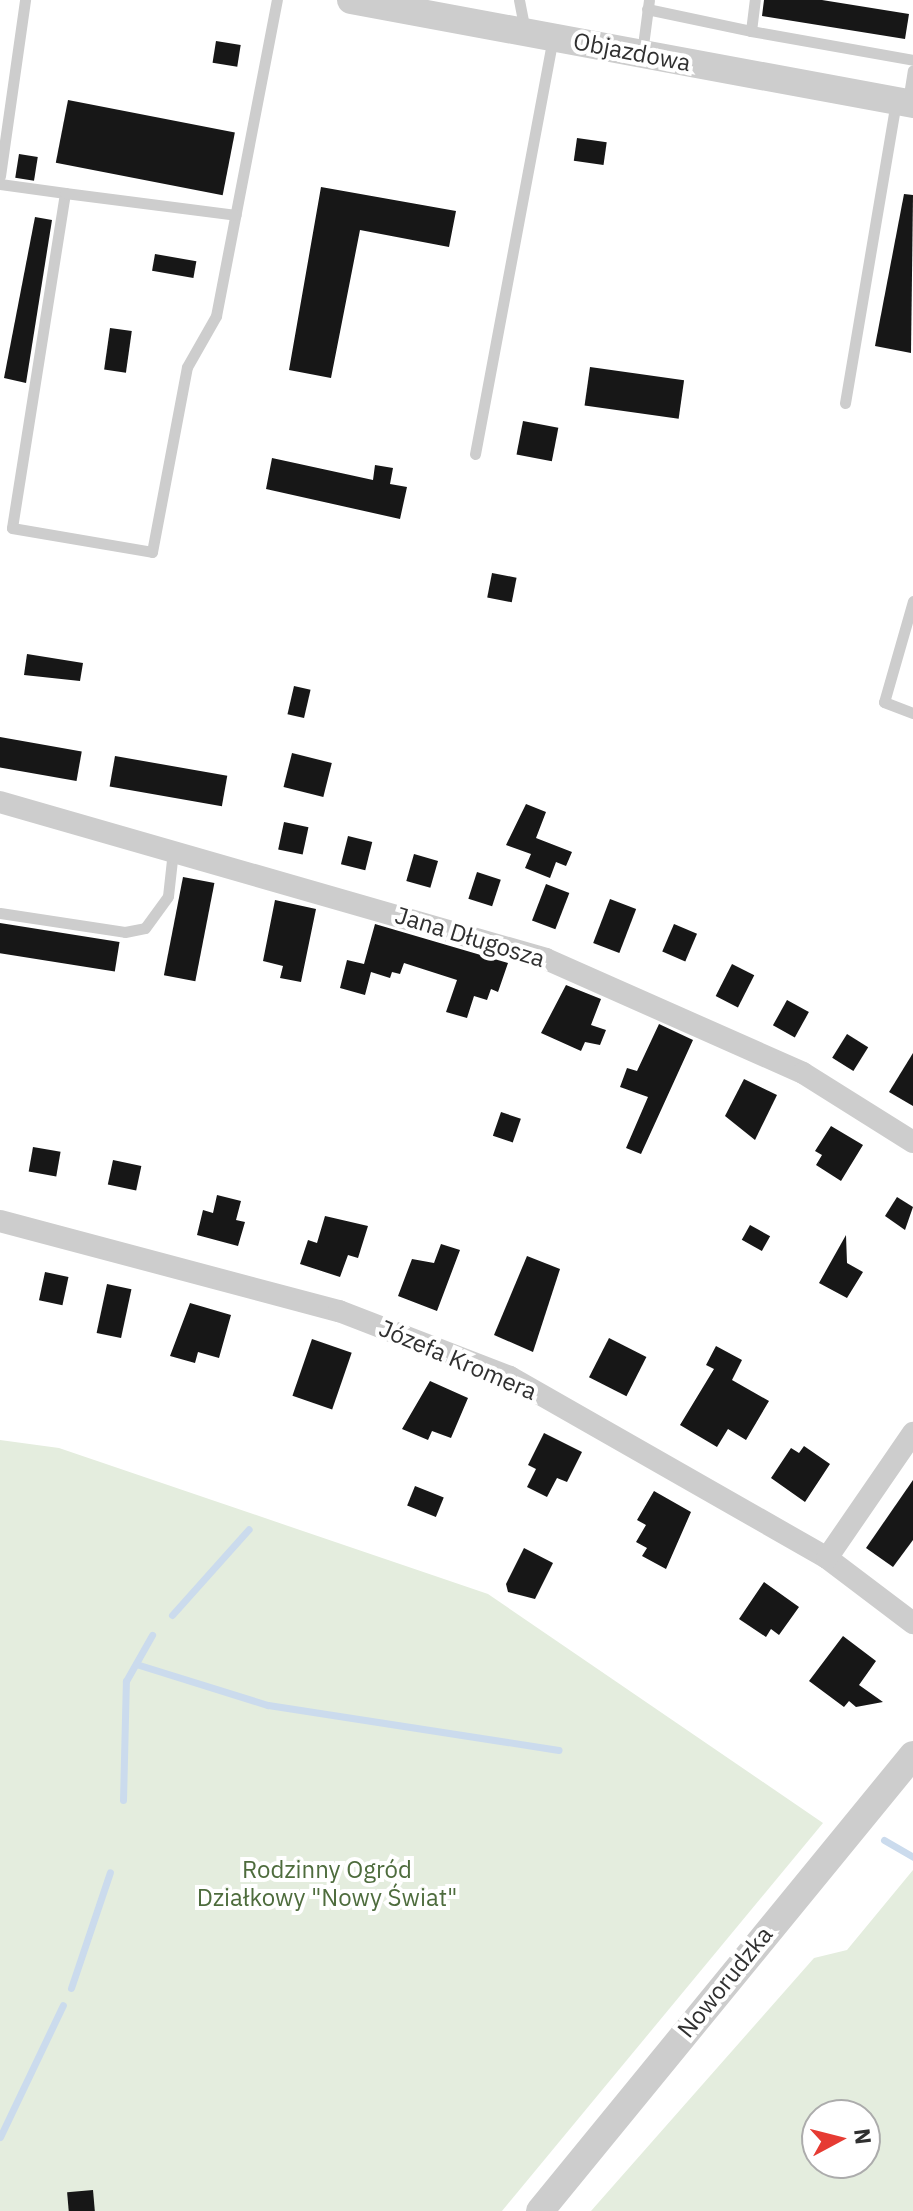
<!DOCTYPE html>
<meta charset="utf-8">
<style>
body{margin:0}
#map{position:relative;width:913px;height:2211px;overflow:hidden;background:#fff;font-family:"IBM Plex Sans",sans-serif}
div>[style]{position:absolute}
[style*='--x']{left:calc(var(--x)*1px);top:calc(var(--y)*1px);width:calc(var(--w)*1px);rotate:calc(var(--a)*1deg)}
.green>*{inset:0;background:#e4edde}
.stream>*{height:7px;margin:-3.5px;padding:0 3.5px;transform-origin:3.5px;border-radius:3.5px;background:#cbdbed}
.building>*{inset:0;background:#171717;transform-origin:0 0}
.service>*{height:11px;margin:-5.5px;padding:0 5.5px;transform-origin:5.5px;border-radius:5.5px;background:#cdcdcd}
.minor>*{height:22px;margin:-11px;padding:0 11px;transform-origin:11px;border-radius:11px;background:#cdcdcd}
.tertiary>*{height:28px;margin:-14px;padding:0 14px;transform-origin:14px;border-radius:14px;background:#cdcdcd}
span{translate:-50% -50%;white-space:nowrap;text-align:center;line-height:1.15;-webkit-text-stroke:8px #fff;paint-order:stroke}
.street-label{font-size:24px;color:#303030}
.park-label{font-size:24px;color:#4e6c3d}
.north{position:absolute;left:801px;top:2099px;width:80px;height:80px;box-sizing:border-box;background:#fff;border:2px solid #acacac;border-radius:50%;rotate:83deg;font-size:22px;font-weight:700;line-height:32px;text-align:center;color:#303030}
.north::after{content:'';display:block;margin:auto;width:28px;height:36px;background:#e63b33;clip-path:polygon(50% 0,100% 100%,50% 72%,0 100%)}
</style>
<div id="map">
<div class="green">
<i style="clip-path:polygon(0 1440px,59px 1448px,488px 1594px,823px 1823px,502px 2211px,0 2211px)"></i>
<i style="clip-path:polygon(evenodd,913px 1870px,913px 2211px,591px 2211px,814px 1958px,847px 1950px,913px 1870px,865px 2115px,865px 2163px,817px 2163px,817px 2115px,865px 2115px)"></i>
</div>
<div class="stream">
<i style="--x:172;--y:1615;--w:115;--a:-48.2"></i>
<i style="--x:136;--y:1664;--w:138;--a:17.3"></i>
<i style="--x:268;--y:1705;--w:294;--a:8.8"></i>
<i style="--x:123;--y:1800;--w:119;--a:-88.6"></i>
<i style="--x:126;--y:1681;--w:53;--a:-60.5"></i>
<i style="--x:884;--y:1840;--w:34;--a:30"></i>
<i style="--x:71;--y:1988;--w:122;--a:-71.4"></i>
<i style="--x:0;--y:2137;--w:146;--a:-64.5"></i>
</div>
<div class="building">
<i style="clip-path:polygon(764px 0,822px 0,909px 14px,905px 39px,762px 16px)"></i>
<i style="left:216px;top:41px;width:25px;height:22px;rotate:9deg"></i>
<i style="left:68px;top:100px;width:170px;height:64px;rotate:11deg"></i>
<i style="left:577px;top:138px;width:30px;height:23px;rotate:8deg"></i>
<i style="left:19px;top:154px;width:19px;height:24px;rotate:9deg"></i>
<i style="clip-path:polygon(321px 187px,456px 211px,449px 247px,360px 230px,331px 378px,289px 370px)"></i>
<i style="clip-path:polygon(904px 194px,913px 195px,911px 353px,875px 346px)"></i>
<i style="clip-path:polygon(35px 217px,52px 220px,26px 383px,4px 378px)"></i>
<i style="left:155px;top:254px;width:42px;height:17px;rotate:10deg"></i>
<i style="left:110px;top:328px;width:22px;height:42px;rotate:8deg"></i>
<i style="left:590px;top:367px;width:95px;height:39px;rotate:8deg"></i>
<i style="left:523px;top:421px;width:36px;height:34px;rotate:11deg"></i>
<i style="clip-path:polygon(272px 458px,373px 480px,375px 465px,393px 468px,390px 484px,407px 487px,400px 519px,266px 489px)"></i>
<i style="left:492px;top:573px;width:25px;height:25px;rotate:11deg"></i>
<i style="clip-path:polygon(27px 654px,83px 663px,80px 681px,24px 675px)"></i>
<i style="left:294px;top:686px;width:17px;height:29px;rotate:13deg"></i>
<i style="left:0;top:737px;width:83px;height:30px;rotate:10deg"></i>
<i style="left:292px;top:753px;width:41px;height:35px;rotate:14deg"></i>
<i style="left:115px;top:756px;width:114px;height:31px;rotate:10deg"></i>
<i style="clip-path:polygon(526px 804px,546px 812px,536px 838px,572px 852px,566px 866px,556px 862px,550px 878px,525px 868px,531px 854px,506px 845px)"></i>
<i style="left:284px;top:822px;width:25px;height:28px;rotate:12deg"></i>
<i style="left:348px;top:836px;width:25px;height:29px;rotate:14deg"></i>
<i style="left:414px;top:854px;width:25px;height:28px;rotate:16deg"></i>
<i style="left:477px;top:872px;width:25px;height:28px;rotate:18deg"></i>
<i style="left:183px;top:877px;width:32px;height:100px;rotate:11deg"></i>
<i style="left:546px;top:884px;width:25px;height:39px;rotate:21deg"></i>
<i style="left:610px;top:899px;width:28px;height:47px;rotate:21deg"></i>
<i style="clip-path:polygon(275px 900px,316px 909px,301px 982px,280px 978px,283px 966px,263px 961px)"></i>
<i style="left:0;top:923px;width:121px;height:30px;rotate:9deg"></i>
<i style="clip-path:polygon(375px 924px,508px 963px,498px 992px,491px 989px,487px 1000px,474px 996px,467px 1018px,446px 1012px,457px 980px,404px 963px,400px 974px,392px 972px,390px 978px,371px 972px,365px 995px,340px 988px,347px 960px,364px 964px)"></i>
<i style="left:674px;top:924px;width:25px;height:30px;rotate:23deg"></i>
<i style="left:732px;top:964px;width:25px;height:36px;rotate:27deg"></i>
<i style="clip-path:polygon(566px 985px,601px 999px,591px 1025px,606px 1030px,600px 1045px,585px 1042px,581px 1051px,541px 1033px)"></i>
<i style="left:787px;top:1000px;width:25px;height:29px;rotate:29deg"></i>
<i style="clip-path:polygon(659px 1024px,693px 1040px,641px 1154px,626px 1148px,648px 1097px,620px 1087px,627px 1068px,637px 1071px)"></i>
<i style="left:847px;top:1034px;width:25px;height:28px;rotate:32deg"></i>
<i style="clip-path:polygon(913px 1053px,913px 1106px,889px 1092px)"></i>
<i style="clip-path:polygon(744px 1079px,777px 1095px,755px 1140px,725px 1116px)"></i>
<i style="left:501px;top:1112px;width:21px;height:25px;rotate:19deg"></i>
<i style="clip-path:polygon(831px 1126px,863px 1145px,841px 1181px,816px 1165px,822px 1155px,815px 1151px)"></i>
<i style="left:33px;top:1147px;width:28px;height:25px;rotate:10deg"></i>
<i style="left:113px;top:1160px;width:29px;height:25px;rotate:12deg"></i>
<i style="clip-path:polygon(217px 1195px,241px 1201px,236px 1220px,245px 1222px,238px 1246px,197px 1235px,203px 1210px,213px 1213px)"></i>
<i style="clip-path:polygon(897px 1197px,913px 1207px,905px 1230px,885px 1216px)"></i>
<i style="clip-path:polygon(325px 1216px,368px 1226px,358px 1258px,348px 1255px,340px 1277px,300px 1264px,308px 1240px,317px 1243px)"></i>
<i style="left:750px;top:1225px;width:23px;height:17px;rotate:29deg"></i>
<i style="clip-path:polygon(846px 1235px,847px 1263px,863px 1272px,847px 1298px,819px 1283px)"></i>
<i style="clip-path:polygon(441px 1244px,460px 1250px,437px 1311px,398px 1296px,412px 1259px,434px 1263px)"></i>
<i style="clip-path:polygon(527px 1256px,560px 1269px,533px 1352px,494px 1335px)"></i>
<i style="left:45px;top:1272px;width:24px;height:29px;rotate:12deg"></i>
<i style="left:107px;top:1284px;width:25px;height:50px;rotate:12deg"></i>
<i style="clip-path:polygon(190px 1303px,231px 1315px,219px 1358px,198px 1352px,195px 1363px,170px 1356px)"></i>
<i style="left:609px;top:1338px;width:42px;height:44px;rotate:27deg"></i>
<i style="left:312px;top:1339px;width:42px;height:60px;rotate:19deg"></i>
<i style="clip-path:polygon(716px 1346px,742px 1360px,732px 1380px,769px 1401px,746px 1440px,728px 1429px,717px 1447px,680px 1425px,714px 1369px,706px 1365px)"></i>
<i style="clip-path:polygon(430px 1381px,468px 1398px,451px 1438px,432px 1431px,428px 1440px,402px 1429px)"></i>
<i style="clip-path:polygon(544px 1433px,582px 1452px,567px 1482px,557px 1478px,547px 1497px,527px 1487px,536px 1469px,528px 1465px)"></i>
<i style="clip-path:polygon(804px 1446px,830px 1464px,805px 1502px,771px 1478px,791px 1448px,799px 1453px)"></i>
<i style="clip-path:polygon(913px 1480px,913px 1540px,893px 1567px,866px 1548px)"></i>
<i style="left:415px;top:1486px;width:31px;height:21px;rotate:22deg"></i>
<i style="clip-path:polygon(654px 1491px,691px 1512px,666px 1569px,642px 1556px,647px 1548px,636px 1542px,646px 1525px,637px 1520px)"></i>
<i style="clip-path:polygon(524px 1548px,553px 1563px,535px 1599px,508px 1592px,506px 1584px)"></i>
<i style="clip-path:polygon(764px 1582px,799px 1607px,779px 1635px,771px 1629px,766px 1637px,739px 1619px)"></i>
<i style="clip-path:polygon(843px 1636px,876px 1661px,859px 1685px,883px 1702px,856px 1707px,849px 1701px,844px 1707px,809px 1681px)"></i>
<i style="left:93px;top:2190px;width:21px;height:26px;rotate:85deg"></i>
</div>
<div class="service">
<i style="--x:519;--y:0;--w:32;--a:79"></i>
<i style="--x:647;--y:9;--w:106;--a:11.9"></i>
<i style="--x:751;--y:31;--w:31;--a:-83"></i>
<i style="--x:751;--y:31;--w:165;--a:10.1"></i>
<i style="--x:642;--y:53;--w:53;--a:-82.5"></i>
<i style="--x:908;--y:101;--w:31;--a:-81"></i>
<i style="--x:0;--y:176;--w:178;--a:-81.9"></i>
<i style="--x:0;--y:184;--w:66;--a:7.9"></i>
<i style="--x:65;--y:193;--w:339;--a:99"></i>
<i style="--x:12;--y:528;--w:142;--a:9.7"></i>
<i style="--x:152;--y:552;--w:188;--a:-79.3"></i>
<i style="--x:187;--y:367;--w:59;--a:-60.4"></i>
<i style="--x:216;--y:316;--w:322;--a:-79.1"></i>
<i style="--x:65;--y:193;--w:172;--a:7.3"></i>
<i style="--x:845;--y:403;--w:306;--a:-80.4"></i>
<i style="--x:475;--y:454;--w:423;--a:-79.4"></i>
<i style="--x:913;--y:601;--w:105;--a:106"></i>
<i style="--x:884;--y:702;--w:31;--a:21"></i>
<i style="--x:0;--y:913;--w:126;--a:8.6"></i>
<i style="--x:125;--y:932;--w:20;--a:-11"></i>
<i style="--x:145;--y:928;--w:39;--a:-54"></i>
<i style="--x:168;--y:896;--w:45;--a:-83.7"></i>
</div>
<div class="minor">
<i style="--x:0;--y:802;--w:568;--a:16.04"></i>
<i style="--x:546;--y:959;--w:281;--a:23.9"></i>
<i style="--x:803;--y:1073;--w:130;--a:32.1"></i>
<i style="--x:0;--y:1221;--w:351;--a:14.9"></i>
<i style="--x:339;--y:1311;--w:183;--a:21.1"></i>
<i style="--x:510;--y:1377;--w:365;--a:29.7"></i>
<i style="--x:827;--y:1558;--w:108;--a:37.1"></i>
<i style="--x:827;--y:1558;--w:152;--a:-55.5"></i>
</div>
<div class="tertiary">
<i style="--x:351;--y:0;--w:572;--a:10.48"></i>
<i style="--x:540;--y:2211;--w:589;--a:-50.72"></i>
</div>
<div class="street-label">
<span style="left:632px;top:52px;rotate:11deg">Objazdowa</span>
<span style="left:470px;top:937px;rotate:17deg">Jana Długosza</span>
<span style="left:458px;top:1360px;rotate:23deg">Józefa Kromera</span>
<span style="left:725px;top:1982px;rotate:-51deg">Noworudzka</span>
</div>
<div class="park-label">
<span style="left:327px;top:1884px">Rodzinny Ogród<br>Działkowy "Nowy Świat"</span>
</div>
<div class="north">N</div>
</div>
